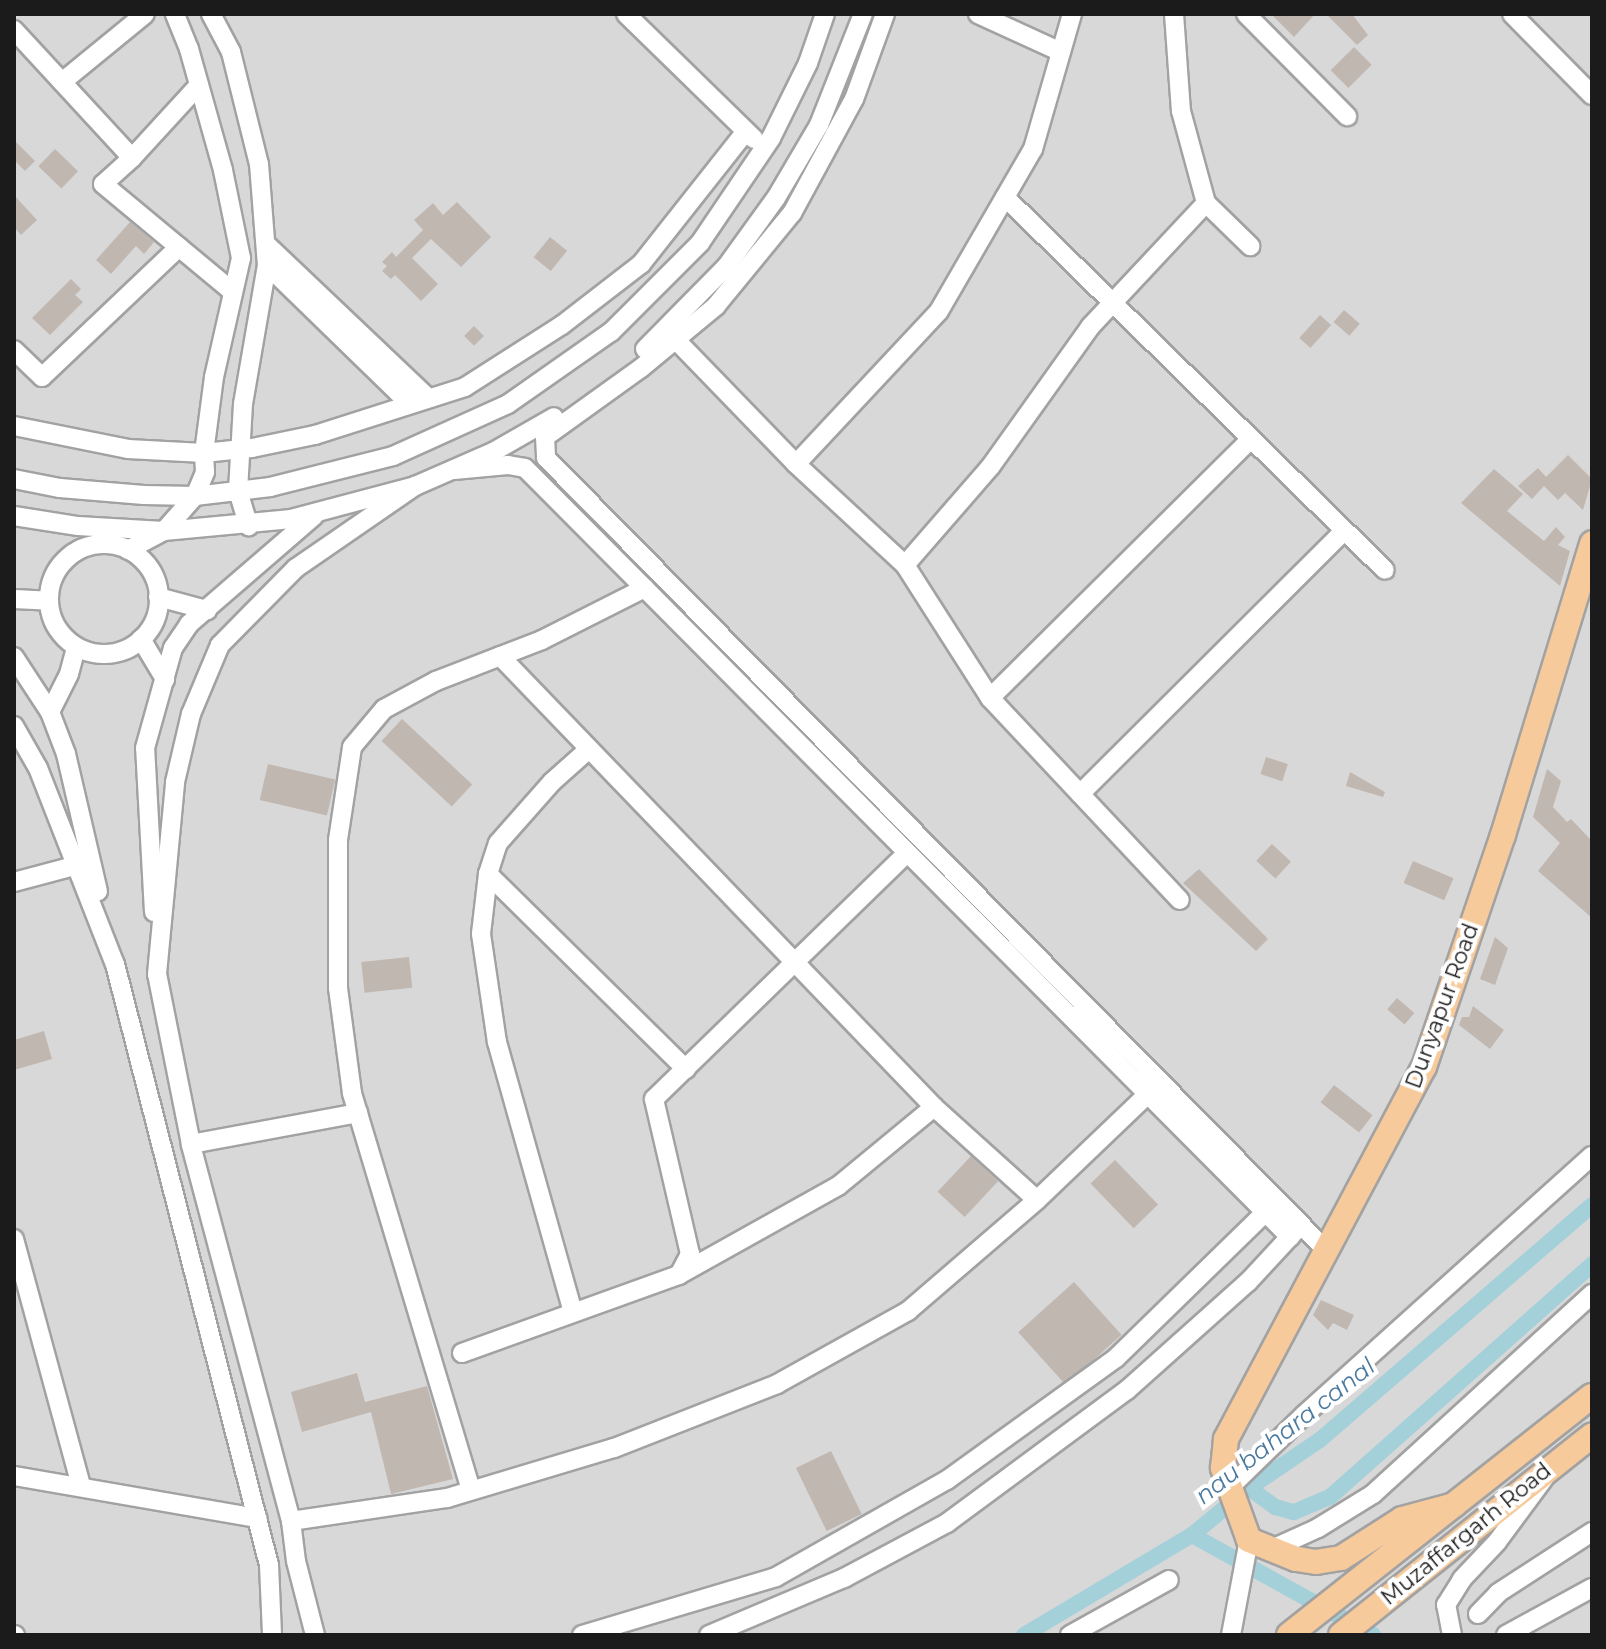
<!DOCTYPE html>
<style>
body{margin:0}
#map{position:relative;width:1606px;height:1649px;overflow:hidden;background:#ece8e1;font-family:Montserrat,sans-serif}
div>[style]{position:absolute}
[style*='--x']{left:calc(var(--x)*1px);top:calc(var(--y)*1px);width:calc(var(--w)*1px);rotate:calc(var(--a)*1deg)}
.residential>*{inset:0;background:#d9d8d8;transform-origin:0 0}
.canal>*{height:16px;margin:-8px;padding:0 8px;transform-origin:8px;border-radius:8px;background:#a3d0d9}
.building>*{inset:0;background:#c1b7b1;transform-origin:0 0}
.roads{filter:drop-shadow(2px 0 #a2a2a2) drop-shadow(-2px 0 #a2a2a2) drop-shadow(0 2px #a2a2a2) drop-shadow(0 -2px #a2a2a2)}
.minor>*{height:18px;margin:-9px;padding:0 9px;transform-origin:9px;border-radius:9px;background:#fff}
.minor>.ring{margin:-9px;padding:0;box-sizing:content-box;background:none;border:18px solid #fff;border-radius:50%}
.major>*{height:24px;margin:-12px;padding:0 12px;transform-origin:12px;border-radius:12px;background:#f7ca9b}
span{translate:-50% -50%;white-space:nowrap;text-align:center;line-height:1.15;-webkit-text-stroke:8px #fff;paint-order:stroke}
.street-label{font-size:22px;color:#1b1b1b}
.water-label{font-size:24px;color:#4a7a9f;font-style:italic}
.frame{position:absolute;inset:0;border:16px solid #1b1b1b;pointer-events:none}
</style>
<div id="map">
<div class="residential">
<i style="left:14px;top:14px;width:1578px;height:1621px"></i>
</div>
<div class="canal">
<i style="--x:1249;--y:1488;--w:32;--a:36"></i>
<i style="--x:1275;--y:1507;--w:20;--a:15"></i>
<i style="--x:1294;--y:1512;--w:39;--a:-23"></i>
<i style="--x:1330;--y:1497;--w:351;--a:-41.6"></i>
<i style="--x:1192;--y:1535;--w:207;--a:28.9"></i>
<i style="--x:1024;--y:1635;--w:196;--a:-30.8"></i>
<i style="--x:1192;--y:1535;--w:74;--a:-39.5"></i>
<i style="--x:1249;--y:1488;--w:87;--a:-34.2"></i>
<i style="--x:1321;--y:1439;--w:358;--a:-40.8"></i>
</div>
<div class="building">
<i style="clip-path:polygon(1271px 14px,1315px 14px,1294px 37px)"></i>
<i style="clip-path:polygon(1326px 14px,1352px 14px,1368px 35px,1357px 45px)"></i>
<i style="left:1354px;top:47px;width:25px;height:33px;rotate:45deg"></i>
<i style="clip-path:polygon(14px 140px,35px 161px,25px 171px,14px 160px)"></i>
<i style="left:55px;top:149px;width:32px;height:24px;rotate:44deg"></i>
<i style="clip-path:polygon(14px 195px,37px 220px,21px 235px,14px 227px)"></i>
<i style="clip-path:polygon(457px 202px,491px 237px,461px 267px,431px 239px,412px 258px,438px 284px,421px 301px,395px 275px,391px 279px,382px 271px,387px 266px,382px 262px,392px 252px,396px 257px,423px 230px,414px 220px,433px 203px,443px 215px)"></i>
<i style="clip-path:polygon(130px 222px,154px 242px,144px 254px,136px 246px,111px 274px,96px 260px)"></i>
<i style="left:550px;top:237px;width:22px;height:26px;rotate:39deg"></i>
<i style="clip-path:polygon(71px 279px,81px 289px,75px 295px,83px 302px,50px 335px,32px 318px)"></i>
<i style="left:1344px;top:310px;width:21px;height:16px;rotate:41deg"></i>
<i style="left:1320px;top:315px;width:15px;height:31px;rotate:42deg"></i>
<i style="left:474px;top:326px;width:14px;height:14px;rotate:45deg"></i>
<i style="clip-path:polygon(1568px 455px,1592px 479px,1583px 510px,1565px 493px,1558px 500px,1544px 486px,1532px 499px,1518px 486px,1538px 468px,1546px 477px)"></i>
<i style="clip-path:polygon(1494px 469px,1523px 494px,1507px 511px,1544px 541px,1556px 527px,1565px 537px,1558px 545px,1570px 551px,1560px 586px,1461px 503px)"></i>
<i style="left:402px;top:719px;width:96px;height:30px;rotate:43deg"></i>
<i style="left:1266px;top:757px;width:23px;height:18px;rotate:18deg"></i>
<i style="left:268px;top:764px;width:69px;height:37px;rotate:13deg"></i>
<i style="clip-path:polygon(1547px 769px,1561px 781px,1553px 807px,1567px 822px,1571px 819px,1592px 841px,1592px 918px,1538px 871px,1560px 843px,1533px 817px)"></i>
<i style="clip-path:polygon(1350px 772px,1385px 792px,1383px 797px,1346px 786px)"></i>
<i style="left:1272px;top:844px;width:26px;height:23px;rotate:43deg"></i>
<i style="left:1413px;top:861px;width:44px;height:24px;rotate:23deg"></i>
<i style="clip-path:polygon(1199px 869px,1268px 939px,1256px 951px,1183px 883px)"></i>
<i style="clip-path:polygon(1495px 937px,1508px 948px,1495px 985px,1480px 979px)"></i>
<i style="left:409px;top:957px;width:31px;height:48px;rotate:84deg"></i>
<i style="left:1397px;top:998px;width:23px;height:15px;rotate:41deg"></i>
<i style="clip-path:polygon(1473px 1006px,1504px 1030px,1490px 1049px,1459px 1025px,1462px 1017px,1469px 1017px)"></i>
<i style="clip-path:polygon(44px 1031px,52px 1059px,14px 1070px,14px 1040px)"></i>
<i style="left:1334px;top:1085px;width:49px;height:22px;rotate:38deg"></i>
<i style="left:971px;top:1156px;width:37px;height:49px;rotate:43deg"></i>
<i style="left:1115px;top:1160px;width:62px;height:34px;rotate:46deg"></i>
<i style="left:1074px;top:1282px;width:71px;height:75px;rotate:48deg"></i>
<i style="clip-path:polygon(1321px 1300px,1354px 1315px,1347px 1330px,1333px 1323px,1328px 1330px,1313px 1315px)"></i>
<i style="clip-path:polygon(357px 1373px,365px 1402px,427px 1386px,453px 1479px,391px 1494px,371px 1412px,302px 1432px,291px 1392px)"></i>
<i style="left:831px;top:1451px;width:70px;height:39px;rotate:64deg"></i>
</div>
<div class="roads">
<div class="minor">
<i style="--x:211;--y:14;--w:43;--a:62.2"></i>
<i style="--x:231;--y:52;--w:115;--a:76"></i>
<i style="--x:259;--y:164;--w:101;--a:85.5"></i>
<i style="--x:267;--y:265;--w:141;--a:99.8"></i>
<i style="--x:243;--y:404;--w:87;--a:93.3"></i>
<i style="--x:238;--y:491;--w:37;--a:73"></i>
<i style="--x:626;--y:14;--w:179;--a:44.3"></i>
<i style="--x:885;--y:14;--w:90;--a:110"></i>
<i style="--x:854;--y:99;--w:130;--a:118.5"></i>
<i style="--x:792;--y:213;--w:120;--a:129.3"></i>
<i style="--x:716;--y:306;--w:97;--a:140.4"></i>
<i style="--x:641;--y:368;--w:118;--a:144.3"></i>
<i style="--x:545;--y:437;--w:21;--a:87"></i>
<i style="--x:546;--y:458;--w:1112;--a:45.44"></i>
<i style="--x:978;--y:14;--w:91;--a:24.6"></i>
<i style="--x:1174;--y:14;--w:97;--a:85.9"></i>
<i style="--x:1181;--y:111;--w:95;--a:74.8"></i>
<i style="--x:1246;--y:14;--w:144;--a:45.3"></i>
<i style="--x:1512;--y:14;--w:114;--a:45.4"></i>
<i style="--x:14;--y:30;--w:174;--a:47.3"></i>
<i style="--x:132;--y:158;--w:39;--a:138"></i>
<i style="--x:103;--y:184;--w:169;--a:39.7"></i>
<i style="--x:62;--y:82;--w:107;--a:-39.3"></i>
<i style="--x:132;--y:158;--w:99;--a:-47.5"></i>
<i style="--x:1005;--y:197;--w:532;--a:44.47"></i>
<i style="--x:266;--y:244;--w:224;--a:43.5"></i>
<i style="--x:267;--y:265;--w:199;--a:44.2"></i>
<i style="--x:675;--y:339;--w:174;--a:45.9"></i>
<i style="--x:796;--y:464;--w:209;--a:-46.9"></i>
<i style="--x:939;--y:311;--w:187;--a:-59.9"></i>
<i style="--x:1033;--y:149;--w:141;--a:-73.9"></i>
<i style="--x:645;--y:349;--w:115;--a:-45.4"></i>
<i style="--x:726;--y:267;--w:85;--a:-54.1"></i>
<i style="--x:776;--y:198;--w:85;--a:-59.5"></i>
<i style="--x:819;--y:125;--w:119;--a:-68.4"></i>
<i style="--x:14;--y:350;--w:39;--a:44"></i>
<i style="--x:42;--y:377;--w:189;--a:-43.5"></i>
<i style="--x:14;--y:426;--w:116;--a:11.4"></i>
<i style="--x:128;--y:449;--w:76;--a:3"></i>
<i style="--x:204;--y:453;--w:48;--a:-5.9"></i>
<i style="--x:252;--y:448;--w:64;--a:-11.7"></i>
<i style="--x:315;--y:435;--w:157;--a:-17.7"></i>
<i style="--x:465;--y:387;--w:115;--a:-32.6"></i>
<i style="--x:562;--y:325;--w:100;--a:-37.7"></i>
<i style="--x:641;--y:264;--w:169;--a:-51.7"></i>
<i style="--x:796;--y:464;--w:149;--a:42.8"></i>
<i style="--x:905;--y:565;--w:158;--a:57.4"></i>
<i style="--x:990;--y:698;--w:277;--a:46.8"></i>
<i style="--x:454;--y:470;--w:54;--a:-5.3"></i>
<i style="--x:508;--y:465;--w:17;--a:10"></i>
<i style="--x:525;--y:468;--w:1085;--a:45.15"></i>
<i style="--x:14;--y:479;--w:47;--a:11.1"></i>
<i style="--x:60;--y:488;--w:84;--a:4.8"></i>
<i style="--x:144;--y:495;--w:51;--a:1.1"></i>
<i style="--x:195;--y:496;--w:76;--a:-6.8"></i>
<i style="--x:270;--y:487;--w:127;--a:-14.1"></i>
<i style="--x:393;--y:456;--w:126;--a:-24.3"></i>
<i style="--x:508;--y:404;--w:126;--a:-35"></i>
<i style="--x:611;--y:332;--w:126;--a:-45"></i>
<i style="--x:700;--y:243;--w:127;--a:-55.9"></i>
<i style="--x:771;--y:138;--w:84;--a:-63.7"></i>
<i style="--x:808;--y:63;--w:52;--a:-70.9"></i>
<i style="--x:14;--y:516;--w:65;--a:8.9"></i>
<i style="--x:78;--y:526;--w:86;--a:3.3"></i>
<i style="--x:164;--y:531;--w:128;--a:-5.4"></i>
<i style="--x:291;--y:519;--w:128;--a:-14.9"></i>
<i style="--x:415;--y:486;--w:85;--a:-23.6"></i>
<i style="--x:493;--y:452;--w:70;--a:-29.8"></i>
<i class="ring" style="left:49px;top:544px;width:92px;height:92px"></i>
<i style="--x:128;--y:550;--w:41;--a:-27.8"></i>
<i style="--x:164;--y:531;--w:47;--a:-48.5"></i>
<i style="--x:195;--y:496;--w:26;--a:-67"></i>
<i style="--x:205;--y:472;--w:19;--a:-93"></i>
<i style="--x:204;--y:453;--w:77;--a:-82.5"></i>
<i style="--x:214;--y:377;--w:122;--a:-77.2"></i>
<i style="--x:241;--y:258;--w:90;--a:-101.6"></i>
<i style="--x:223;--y:170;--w:126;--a:-105.7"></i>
<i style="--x:189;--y:49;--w:38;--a:-112"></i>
<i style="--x:905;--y:565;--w:131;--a:-49"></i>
<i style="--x:991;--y:466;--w:171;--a:-54.5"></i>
<i style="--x:1090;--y:327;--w:170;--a:-46.9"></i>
<i style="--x:1206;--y:203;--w:62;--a:44.3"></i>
<i style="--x:158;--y:597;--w:51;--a:14.9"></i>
<i style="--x:14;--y:599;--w:35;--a:3"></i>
<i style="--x:141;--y:639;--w:47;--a:59"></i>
<i style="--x:500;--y:656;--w:626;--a:46.1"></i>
<i style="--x:14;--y:657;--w:66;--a:56.8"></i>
<i style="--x:50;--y:712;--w:45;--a:69.1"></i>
<i style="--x:66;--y:754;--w:141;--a:76.9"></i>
<i style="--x:990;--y:698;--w:366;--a:-44.8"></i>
<i style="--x:50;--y:712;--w:42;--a:-63.4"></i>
<i style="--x:69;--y:674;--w:28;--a:-75"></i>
<i style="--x:14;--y:726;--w:48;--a:60.3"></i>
<i style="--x:38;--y:768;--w:211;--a:68.6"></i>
<i style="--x:115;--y:964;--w:620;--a:75.63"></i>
<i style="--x:269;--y:1565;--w:70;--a:87.5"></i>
<i style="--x:589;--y:749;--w:50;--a:138.3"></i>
<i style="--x:552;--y:782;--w:81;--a:131.5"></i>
<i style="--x:498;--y:843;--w:33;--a:108"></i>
<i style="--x:488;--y:874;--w:278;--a:44.6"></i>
<i style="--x:1080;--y:794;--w:371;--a:-44.9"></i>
<i style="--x:488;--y:874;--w:60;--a:96.7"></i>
<i style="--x:481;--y:934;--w:109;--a:81.6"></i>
<i style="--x:497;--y:1042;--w:281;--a:74.3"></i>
<i style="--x:14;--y:882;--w:66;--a:-14.9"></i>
<i style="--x:154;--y:912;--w:164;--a:-93.1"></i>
<i style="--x:145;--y:748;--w:104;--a:-74.4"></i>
<i style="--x:173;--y:648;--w:29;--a:-56"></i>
<i style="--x:189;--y:624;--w:165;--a:-40.8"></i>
<i style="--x:191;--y:1144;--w:170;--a:-10.5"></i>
<i style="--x:1037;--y:1200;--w:153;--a:-43.7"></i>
<i style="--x:14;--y:1239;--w:256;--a:74.8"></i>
<i style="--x:462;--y:1353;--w:231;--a:-19.8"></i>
<i style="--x:679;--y:1275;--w:24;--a:-62"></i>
<i style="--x:690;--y:1254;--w:159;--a:-103.1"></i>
<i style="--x:654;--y:1099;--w:353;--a:-44.2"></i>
<i style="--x:14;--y:1476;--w:247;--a:9.8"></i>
<i style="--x:1229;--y:1488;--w:105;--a:-44.2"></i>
<i style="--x:1304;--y:1415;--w:387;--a:-42"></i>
<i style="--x:471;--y:1490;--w:414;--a:-106.7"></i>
<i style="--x:352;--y:1093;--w:106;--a:-97.6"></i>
<i style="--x:338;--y:988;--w:148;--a:-90"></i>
<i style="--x:338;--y:840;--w:94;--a:-81.4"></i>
<i style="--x:352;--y:747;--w:50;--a:-49.9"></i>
<i style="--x:384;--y:709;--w:59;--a:-28.3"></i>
<i style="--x:436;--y:681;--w:114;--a:-21.1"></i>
<i style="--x:542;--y:640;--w:115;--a:-26.8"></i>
<i style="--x:291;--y:1521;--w:158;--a:-8.4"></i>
<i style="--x:447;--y:1498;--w:174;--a:-16.7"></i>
<i style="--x:614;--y:1448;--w:175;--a:-21.4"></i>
<i style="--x:777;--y:1384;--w:150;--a:-29.1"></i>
<i style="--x:908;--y:1311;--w:170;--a:-40.7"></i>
<i style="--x:1037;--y:1200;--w:139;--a:-137.9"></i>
<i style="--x:934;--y:1107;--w:124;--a:140.5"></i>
<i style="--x:838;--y:1186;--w:182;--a:150.8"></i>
<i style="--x:1272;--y:1549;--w:51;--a:-24.5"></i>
<i style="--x:1318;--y:1528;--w:65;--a:-31.7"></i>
<i style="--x:1373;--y:1494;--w:297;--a:-42.4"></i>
<i style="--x:1478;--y:1614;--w:29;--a:-46"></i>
<i style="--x:1498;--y:1593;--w:112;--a:-33"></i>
<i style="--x:14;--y:1635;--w:1;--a:0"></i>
<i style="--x:315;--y:1635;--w:76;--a:-104.4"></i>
<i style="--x:296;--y:1561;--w:40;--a:-97.1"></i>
<i style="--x:291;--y:1521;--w:390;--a:-104.9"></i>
<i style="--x:191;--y:1144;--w:173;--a:-101.3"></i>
<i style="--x:157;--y:974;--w:193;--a:-84.6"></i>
<i style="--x:175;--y:782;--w:70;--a:-76.8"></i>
<i style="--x:191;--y:714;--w:75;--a:-67.2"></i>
<i style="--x:220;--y:645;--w:108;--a:-45.4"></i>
<i style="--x:296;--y:568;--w:145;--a:-34.6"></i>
<i style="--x:582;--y:1635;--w:202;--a:-16.6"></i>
<i style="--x:776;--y:1577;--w:197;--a:-29.6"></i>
<i style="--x:947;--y:1480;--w:208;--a:-35.8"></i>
<i style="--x:1116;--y:1358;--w:218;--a:-44.3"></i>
<i style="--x:709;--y:1635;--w:147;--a:-22.9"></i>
<i style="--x:844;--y:1578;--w:117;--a:-28.1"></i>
<i style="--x:947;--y:1523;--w:224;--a:-36.5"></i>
<i style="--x:1127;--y:1390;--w:162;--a:-41.8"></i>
<i style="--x:1248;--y:1282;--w:74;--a:-47.2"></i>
<i style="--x:1070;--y:1635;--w:113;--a:-29.1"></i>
<i style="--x:1231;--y:1635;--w:97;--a:-79.3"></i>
<i style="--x:1452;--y:1635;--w:31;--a:-101"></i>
<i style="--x:1446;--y:1605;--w:31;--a:-58"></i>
<i style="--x:1462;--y:1579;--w:51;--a:-46.6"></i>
<i style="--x:1497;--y:1542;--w:81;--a:-53.6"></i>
<i style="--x:1506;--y:1635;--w:98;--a:-28.7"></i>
</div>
<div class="major">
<i style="--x:1454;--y:1505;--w:54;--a:164.9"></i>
<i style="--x:1402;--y:1519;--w:72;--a:147.4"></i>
<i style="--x:1341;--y:1558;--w:25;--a:171"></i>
<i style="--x:1316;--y:1562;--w:20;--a:-171"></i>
<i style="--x:1296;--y:1559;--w:51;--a:-158"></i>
<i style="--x:1249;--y:1540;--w:77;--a:-109.9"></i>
<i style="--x:1223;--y:1468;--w:29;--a:-84"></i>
<i style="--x:1226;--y:1439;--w:421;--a:-62"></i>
<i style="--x:1424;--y:1067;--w:245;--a:-71.2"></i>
<i style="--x:1503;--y:835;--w:305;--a:-73"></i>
<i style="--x:1289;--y:1635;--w:386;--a:-38.3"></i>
<i style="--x:1341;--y:1635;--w:321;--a:-38.5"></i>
</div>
</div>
<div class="street-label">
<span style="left:1442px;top:1006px;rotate:-70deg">Dunyapur Road</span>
<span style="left:1466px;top:1534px;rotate:-39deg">Muzaffargarh Road</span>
</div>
<div class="water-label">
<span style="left:1285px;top:1431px;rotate:-38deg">nau bahara canal</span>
</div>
<div class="frame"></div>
</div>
